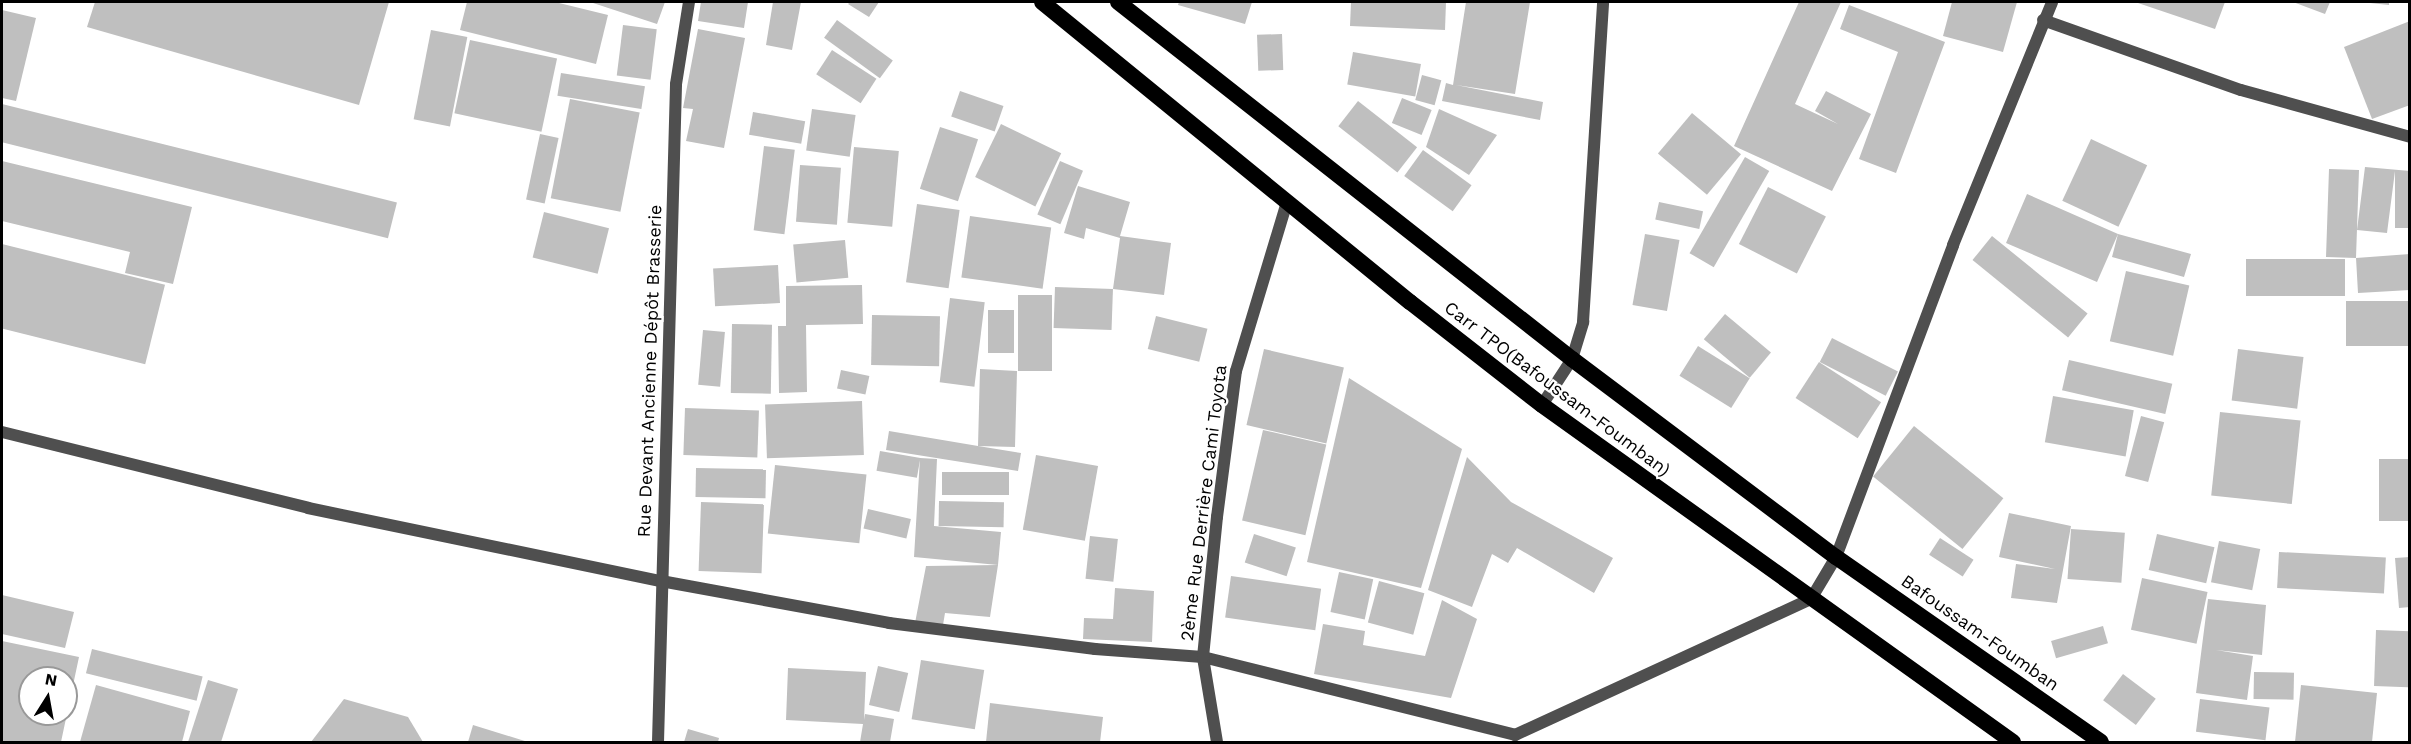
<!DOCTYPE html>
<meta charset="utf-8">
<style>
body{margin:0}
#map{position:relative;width:2411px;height:744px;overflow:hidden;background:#fff;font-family:"Work Sans",sans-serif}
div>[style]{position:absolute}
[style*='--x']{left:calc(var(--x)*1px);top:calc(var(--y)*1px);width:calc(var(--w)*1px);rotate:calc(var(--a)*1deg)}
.building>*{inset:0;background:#bfbfbf;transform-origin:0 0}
.minor>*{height:12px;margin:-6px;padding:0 6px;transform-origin:6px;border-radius:6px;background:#4f4f4f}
.tertiary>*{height:12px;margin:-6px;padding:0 6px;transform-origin:6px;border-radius:6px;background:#4f4f4f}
.trunk>*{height:16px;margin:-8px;padding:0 8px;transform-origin:8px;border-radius:8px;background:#000}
span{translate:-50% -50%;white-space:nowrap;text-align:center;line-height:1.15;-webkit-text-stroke:4.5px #fff;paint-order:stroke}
.street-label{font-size:18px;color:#000}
.frame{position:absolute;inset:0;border:3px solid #000;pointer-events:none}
.north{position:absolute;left:18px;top:666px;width:60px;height:60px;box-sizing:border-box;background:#fff;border:2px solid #999;border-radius:50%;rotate:11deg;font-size:16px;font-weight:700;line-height:24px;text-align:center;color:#000}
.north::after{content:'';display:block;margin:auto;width:21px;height:27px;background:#000;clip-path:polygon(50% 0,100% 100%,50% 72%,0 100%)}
</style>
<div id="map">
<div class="building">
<i style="clip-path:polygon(95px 2px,389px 2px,359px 105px,87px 27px)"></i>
<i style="clip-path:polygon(467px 2px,555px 2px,608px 15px,596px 64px,460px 30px)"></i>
<i style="clip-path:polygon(590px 2px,665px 2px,657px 24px)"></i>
<i style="clip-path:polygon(701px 2px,748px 2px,744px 28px,698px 21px)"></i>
<i style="clip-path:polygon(773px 2px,801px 2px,792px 50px,766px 45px)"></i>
<i style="clip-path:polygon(850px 2px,879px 2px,869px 17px,848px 4px)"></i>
<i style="clip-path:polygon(1179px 2px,1252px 2px,1245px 24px,1178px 5px)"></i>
<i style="clip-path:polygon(1351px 2px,1446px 2px,1445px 30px,1350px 26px)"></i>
<i style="clip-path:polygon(1466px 2px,1530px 2px,1515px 94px,1456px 85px,1543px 102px,1540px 120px,1442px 101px,1446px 83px,1453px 85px)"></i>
<i style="clip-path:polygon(1799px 2px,1841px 2px,1795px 104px,1838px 124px,1815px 111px,1826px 91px,1871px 114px,1832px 191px,1734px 146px)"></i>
<i style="clip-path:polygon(1952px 2px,2017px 2px,2003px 52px,1943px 36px)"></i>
<i style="clip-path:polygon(2135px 2px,2225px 2px,2215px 29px)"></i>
<i style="clip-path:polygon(2293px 2px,2330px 2px,2325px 14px)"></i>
<i style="clip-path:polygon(2370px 2px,2389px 2px,2389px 5px,2370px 3px)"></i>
<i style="clip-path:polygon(1849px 5px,1945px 42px,1896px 173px,1859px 159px,1898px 52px,1840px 29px)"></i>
<i style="clip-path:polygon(2px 10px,36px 18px,16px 101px,2px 98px)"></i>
<i style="left:837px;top:20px;width:69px;height:22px;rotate:36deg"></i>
<i style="clip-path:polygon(2410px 21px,2410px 105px,2372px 119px,2344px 47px)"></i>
<i style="left:623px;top:25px;width:34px;height:51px;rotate:7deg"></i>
<i style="clip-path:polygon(698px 29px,745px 38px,724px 148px,686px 141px,693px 109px,683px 108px)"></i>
<i style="left:431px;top:30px;width:37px;height:91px;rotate:11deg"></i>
<i style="left:1282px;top:34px;width:36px;height:25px;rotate:88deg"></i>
<i style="left:470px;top:40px;width:89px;height:75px;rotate:12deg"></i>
<i style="left:832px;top:50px;width:53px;height:29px;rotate:33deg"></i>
<i style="left:1353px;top:52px;width:69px;height:33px;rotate:10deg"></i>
<i style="left:561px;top:73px;width:85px;height:23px;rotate:9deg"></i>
<i style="left:1422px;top:75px;width:20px;height:26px;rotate:15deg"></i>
<i style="left:960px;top:91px;width:46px;height:27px;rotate:19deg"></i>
<i style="left:1402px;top:98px;width:32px;height:27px;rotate:22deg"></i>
<i style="left:570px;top:99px;width:71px;height:101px;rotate:11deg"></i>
<i style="left:1358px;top:101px;width:75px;height:32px;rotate:38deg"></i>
<i style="left:2px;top:104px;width:407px;height:37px;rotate:14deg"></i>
<i style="left:812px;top:109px;width:44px;height:42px;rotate:8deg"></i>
<i style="clip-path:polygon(1439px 109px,1497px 135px,1469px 175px,1426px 147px)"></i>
<i style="left:753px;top:112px;width:53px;height:23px;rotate:10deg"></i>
<i style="left:1692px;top:113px;width:64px;height:53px;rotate:40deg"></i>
<i style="left:1001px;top:124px;width:67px;height:59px;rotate:26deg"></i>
<i style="left:940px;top:127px;width:40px;height:65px;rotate:18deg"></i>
<i style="left:540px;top:134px;width:19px;height:67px;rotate:12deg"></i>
<i style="left:2091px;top:139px;width:62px;height:68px;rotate:25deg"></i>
<i style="left:764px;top:146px;width:31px;height:85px;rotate:7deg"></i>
<i style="left:854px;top:147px;width:45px;height:76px;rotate:5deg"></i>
<i style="left:1423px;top:150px;width:60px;height:32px;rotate:36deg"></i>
<i style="left:1745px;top:157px;width:28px;height:111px;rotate:30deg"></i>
<i style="clip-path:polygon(2px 161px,192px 207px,173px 284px,125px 273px,130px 252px,2px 221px)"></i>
<i style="left:1060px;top:161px;width:25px;height:58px;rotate:23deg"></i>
<i style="left:800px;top:165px;width:41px;height:57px;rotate:4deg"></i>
<i style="clip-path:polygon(2365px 167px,2410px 171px,2410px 228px,2395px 228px,2395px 171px,2387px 233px,2357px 230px)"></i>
<i style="clip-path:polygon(2329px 169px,2359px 170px,2356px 258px,2410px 254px,2410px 290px,2358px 293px,2356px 258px,2326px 257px)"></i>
<i style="clip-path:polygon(1078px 186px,1130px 202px,1120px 236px,1171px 243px,1164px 295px,1113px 289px,1120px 238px,1086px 228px,1084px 239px,1064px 233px)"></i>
<i style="left:1768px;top:187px;width:65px;height:64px;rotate:27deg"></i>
<i style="clip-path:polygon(2027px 194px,2118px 234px,2191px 254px,2184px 277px,2112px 257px,2118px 234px,2097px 282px,2006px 243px)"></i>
<i style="left:1659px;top:202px;width:45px;height:18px;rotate:12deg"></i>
<i style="left:917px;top:204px;width:43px;height:79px;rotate:8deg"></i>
<i style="left:544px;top:212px;width:67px;height:47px;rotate:14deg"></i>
<i style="left:970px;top:216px;width:82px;height:62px;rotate:8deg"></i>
<i style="left:1645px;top:234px;width:35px;height:72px;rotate:10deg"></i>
<i style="left:1992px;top:236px;width:123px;height:31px;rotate:39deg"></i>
<i style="left:845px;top:240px;width:38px;height:52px;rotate:85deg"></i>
<i style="left:2px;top:244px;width:168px;height:82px;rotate:14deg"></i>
<i style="left:2345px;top:259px;width:37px;height:99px;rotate:90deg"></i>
<i style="left:778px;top:265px;width:38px;height:65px;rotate:87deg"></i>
<i style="left:2126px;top:271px;width:65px;height:72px;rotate:13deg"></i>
<i style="clip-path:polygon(862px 285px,863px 324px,806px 325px,807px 392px,779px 393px,778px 326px,786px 326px,786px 286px)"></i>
<i style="left:1055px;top:287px;width:58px;height:41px;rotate:2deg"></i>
<i style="left:1018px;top:295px;width:34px;height:76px"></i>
<i style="left:950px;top:298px;width:35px;height:85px;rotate:7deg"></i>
<i style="left:2410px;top:301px;width:45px;height:64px;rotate:90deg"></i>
<i style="left:988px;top:310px;width:26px;height:43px"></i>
<i style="left:1725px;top:314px;width:60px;height:33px;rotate:40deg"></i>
<i style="left:872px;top:315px;width:68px;height:50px;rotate:1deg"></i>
<i style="left:1156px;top:316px;width:53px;height:34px;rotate:14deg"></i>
<i style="left:732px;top:324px;width:40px;height:69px;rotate:1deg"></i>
<i style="left:703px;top:330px;width:22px;height:55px;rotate:5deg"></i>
<i style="left:1832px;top:338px;width:74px;height:27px;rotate:27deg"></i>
<i style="left:1698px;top:346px;width:61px;height:35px;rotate:32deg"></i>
<i style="left:1264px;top:349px;width:82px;height:78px;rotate:13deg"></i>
<i style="left:2238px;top:349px;width:66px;height:52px;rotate:7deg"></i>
<i style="left:2069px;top:360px;width:106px;height:31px;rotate:13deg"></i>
<i style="left:1819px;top:362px;width:74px;height:43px;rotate:33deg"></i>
<i style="clip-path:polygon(980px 369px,1017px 371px,1015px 447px,978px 446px,1021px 453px,1018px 471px,886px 450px,889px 431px,978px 446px)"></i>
<i style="left:841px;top:370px;width:29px;height:19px;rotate:12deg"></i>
<i style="clip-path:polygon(1349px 378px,1462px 449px,1421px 588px,1307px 562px)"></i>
<i style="left:2053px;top:396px;width:82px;height:47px;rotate:10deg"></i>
<i style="left:862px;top:401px;width:54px;height:97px;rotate:88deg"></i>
<i style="left:685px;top:408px;width:74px;height:47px;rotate:2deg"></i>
<i style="left:2220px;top:412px;width:81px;height:84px;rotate:6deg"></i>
<i style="left:2141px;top:416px;width:24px;height:62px;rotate:15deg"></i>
<i style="left:1914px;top:426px;width:115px;height:65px;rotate:39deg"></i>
<i style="left:1263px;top:430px;width:65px;height:93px;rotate:13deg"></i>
<i style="left:880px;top:451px;width:41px;height:20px;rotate:10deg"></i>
<i style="left:1036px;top:455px;width:63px;height:76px;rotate:10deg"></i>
<i style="clip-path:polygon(1467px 457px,1511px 502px,1613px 558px,1594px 593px,1517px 548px,1508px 563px,1492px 554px,1472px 607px,1428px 590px)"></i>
<i style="clip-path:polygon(920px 458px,937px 459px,934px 526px,1001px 532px,998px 565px,914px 557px)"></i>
<i style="left:2410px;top:459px;width:62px;height:31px;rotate:90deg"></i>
<i style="left:775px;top:465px;width:92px;height:69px;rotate:6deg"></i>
<i style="left:696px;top:468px;width:70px;height:29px;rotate:1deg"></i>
<i style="left:942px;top:472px;width:67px;height:23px"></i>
<i style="left:939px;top:501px;width:65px;height:25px;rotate:1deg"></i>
<i style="left:701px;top:502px;width:63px;height:69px;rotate:2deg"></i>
<i style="left:868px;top:509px;width:44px;height:20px;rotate:13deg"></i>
<i style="clip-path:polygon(2009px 513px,2071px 526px,2057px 603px,2011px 598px,2016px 564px,2055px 569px,1999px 557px)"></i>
<i style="left:2071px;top:529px;width:54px;height:50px;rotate:4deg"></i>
<i style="left:1254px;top:534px;width:44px;height:30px;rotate:18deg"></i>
<i style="left:2157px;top:534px;width:59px;height:37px;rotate:13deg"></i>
<i style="left:1090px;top:536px;width:28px;height:43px;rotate:6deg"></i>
<i style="left:1940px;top:538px;width:40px;height:20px;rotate:33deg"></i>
<i style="left:2219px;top:541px;width:42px;height:42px;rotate:11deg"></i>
<i style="left:2279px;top:552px;width:107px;height:36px;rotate:3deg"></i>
<i style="clip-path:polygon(2410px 557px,2410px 607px,2399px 608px,2395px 558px)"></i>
<i style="clip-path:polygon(998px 565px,990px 617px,945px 613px,943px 625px,915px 623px,926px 566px)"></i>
<i style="left:1339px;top:572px;width:35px;height:41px;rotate:12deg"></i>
<i style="left:1231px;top:576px;width:91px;height:42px;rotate:8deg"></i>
<i style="left:2142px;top:578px;width:67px;height:53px;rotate:12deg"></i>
<i style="left:1379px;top:581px;width:47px;height:43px;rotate:15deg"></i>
<i style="clip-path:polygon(1115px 588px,1154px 591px,1152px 642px,1083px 639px,1084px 618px,1113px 619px)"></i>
<i style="clip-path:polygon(2px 595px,74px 612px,65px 648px,2px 634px)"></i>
<i style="clip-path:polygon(2208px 599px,2266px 605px,2262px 655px,2216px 650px,2253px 656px,2247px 700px,2196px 693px)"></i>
<i style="clip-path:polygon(1442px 600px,1477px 619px,1451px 698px,1314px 674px,1323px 624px,1365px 631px,1363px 645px,1425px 656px)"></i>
<i style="left:2103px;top:626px;width:18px;height:54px;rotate:74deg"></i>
<i style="left:2376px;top:630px;width:34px;height:56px;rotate:2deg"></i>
<i style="clip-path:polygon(evenodd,2px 641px,79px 657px,61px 742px,2px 742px,2px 641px,30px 678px,66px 678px,66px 714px,30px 714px,30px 678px)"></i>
<i style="left:92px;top:649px;width:114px;height:25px;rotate:14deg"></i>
<i style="left:921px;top:660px;width:64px;height:60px;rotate:9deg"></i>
<i style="left:878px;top:666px;width:31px;height:40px;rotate:13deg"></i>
<i style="clip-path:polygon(788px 668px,866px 672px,864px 720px,865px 714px,894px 719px,890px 742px,860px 742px,863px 724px,786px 720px)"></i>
<i style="left:2254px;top:672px;width:40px;height:27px;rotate:1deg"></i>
<i style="left:2123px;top:674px;width:41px;height:33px;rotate:37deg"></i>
<i style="clip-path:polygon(208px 680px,238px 689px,221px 742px,188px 742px)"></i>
<i style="clip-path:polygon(96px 685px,190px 711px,182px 742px,80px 742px)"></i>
<i style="clip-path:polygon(2301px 685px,2377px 693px,2372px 742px,2295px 742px)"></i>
<i style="clip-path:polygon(344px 699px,408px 717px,423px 742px,311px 742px)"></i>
<i style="left:2200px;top:699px;width:70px;height:33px;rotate:7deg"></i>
<i style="clip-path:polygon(990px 703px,1103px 717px,1100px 742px,986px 742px)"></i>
<i style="clip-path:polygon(473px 725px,528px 742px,468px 742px)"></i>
<i style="clip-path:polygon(688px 729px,719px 738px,718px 742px,684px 742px)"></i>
</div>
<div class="minor">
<i style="--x:2043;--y:20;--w:210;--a:19.5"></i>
<i style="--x:2241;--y:90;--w:175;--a:15.5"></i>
<i style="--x:2;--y:432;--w:315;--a:13.9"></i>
<i style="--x:308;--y:508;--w:360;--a:11.7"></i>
<i style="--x:661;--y:581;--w:232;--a:10.4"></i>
<i style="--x:889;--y:623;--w:208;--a:7.2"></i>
<i style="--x:1095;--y:649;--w:108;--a:4.2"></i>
<i style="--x:1203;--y:657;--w:322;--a:14"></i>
<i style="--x:1515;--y:735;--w:326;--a:-24.7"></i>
<i style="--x:1811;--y:599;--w:49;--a:-59.2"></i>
<i style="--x:1836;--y:557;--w:333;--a:-69.4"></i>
<i style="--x:1953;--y:245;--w:262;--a:-67.8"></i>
<i style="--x:658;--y:742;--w:658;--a:-88.43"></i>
<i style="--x:676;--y:84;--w:83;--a:-81"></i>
<i style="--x:1217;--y:742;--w:86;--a:-99.4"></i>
<i style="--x:1203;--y:657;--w:141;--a:-84.3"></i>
<i style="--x:1217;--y:517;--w:147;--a:-82.6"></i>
<i style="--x:1236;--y:371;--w:177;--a:-73.2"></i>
</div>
<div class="tertiary">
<i style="--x:1542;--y:405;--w:55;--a:-56.9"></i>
<i style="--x:1572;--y:359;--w:39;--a:-73"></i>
<i style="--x:1583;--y:322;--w:321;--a:-86.4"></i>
</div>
<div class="trunk">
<i style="--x:1042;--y:2;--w:475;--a:39.2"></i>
<i style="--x:1410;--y:302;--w:167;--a:38"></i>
<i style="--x:1542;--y:405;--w:579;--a:35.58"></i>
<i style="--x:1118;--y:2;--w:578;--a:38.18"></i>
<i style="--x:1572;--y:359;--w:330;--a:36.9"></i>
<i style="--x:1836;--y:557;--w:323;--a:34.9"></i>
</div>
<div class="street-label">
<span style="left:650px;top:371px;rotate:-88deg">Rue Devant Ancienne Dépôt Brasserie</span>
<span style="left:1557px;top:389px;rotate:37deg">Carr TPO(Bafoussam-Foumban)</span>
<span style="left:1204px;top:503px;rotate:-83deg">2ème Rue Derrière Cami Toyota</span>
<span style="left:1980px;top:633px;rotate:35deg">Bafoussam-Foumban</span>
</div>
<div class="frame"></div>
<div class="north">N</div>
</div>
